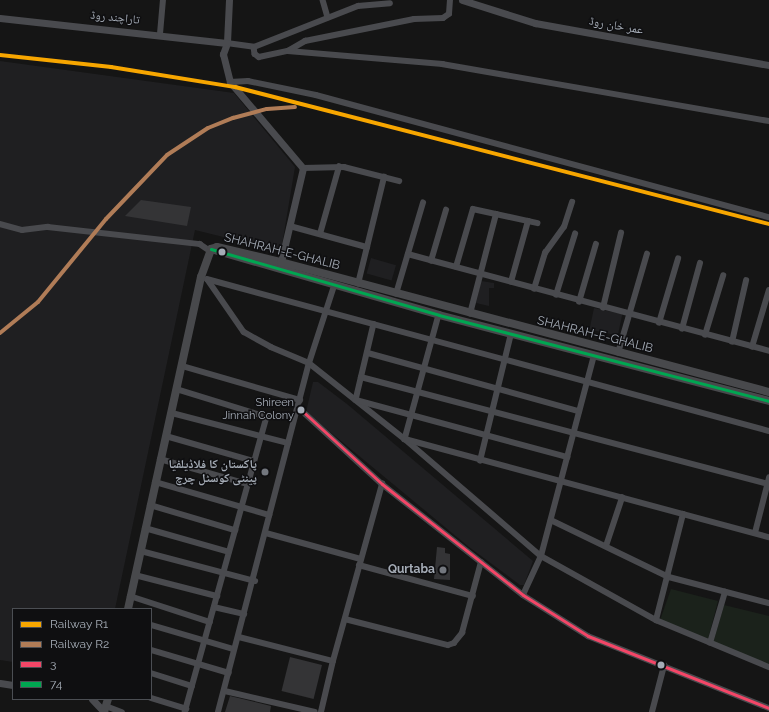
<!DOCTYPE html>
<meta charset="utf-8">
<style>
body{margin:0}
#map{position:relative;width:769px;height:712px;overflow:hidden;background:#151515;font-family:Raleway,"Noto Naskh Arabic",sans-serif}
div>[style]{position:absolute}
[style*='--x']{left:calc(var(--x)*1px);top:calc(var(--y)*1px);width:calc(var(--w)*1px);rotate:calc(var(--a)*1deg)}
.built>*{inset:0;background:#1f1f21;transform-origin:0 0}
.green>*{inset:0;background:#1b221b}
.building>*{inset:0;background:#343436;transform-origin:0 0}
.minor>*{height:5.5px;margin:-2.75px;padding:0 2.75px;transform-origin:2.75px;border-radius:2.75px;background:#494a4e}
.tertiary>*{height:7px;margin:-3.5px;padding:0 3.5px;transform-origin:3.5px;border-radius:3.5px;background:#494a4e}
.secondary>*{height:8px;margin:-4px;padding:0 4px;transform-origin:4px;border-radius:4px;background:#48494c}
.bus-1>*{height:3px;margin:-1.5px;padding:0 1.5px;transform-origin:1.5px;border-radius:1.5px;background:#f34667}
.bus-2>*{height:3px;margin:-1.5px;padding:0 1.5px;transform-origin:1.5px;border-radius:1.5px;background:#00a651}
.rail-1>*{height:4px;margin:-2px;padding:0 2px;transform-origin:2px;border-radius:2px;background:#f7a600}
.rail-2>*{height:4px;margin:-2px;padding:0 2px;transform-origin:2px;border-radius:2px;background:#b07c57}
.dots>*{width:11px;height:11px;translate:-50% -50%;box-sizing:border-box;border:2px solid #0f0f11;border-radius:50%}
span{translate:-50% -50%;white-space:nowrap;text-align:center;line-height:1.15;-webkit-text-stroke:3px #0f0f11;paint-order:stroke}
.bus-label{font-size:11px;color:#a5acb6}
.right{translate:-100% -50%;text-align:right}
.street-label{font-size:12px;color:#a5acb6}
.poi-label{font-size:12px;color:#a5acb6;font-weight:700}
.legend{position:absolute;left:12px;top:608px;width:140px;height:92px;box-sizing:border-box;background:#0f0f11;border:1px solid #4b4e53;margin:0;padding:5px 7px;list-style:none;font-size:12px;color:#a5acb6}
.legend li{display:flex;align-items:center;gap:8px;height:20px}
.legend b{width:20px;border:1px solid #4b4e53}
</style>
<div id="map">
<div class="built">
<i style="clip-path:polygon(0 61px,234px 93px,295px 167px,281px 251px,195px 230px,115px 609px,13px 609px,13px 662px,0 660px)"></i>
<i style="left:371px;top:258px;width:26px;height:16px;rotate:16deg"></i>
<i style="clip-path:polygon(481px 281px,494px 283px,494px 288px,489px 288px,489px 306px,476px 303px)"></i>
<i style="left:594px;top:308px;width:29px;height:22px;rotate:12deg"></i>
<i style="clip-path:polygon(313px 382px,318px 382px,347px 404px,533px 561px,524px 585px,520px 585px,469px 547px,306px 412px)"></i>
</div>
<div class="green">
<i style="clip-path:polygon(671px 589px,718px 601px,707px 643px,659px 623px)"></i>
<i style="clip-path:polygon(724px 605px,769px 616px,769px 665px,713px 643px)"></i>
</div>
<div class="building">
<i style="clip-path:polygon(141px 200px,191px 207px,187px 226px,125px 216px)"></i>
<i style="clip-path:polygon(437px 547px,445px 548px,445px 553px,450px 554px,450px 580px,434px 579px)"></i>
<i style="left:290px;top:657px;width:33px;height:35px;rotate:14deg"></i>
<i style="clip-path:polygon(230px 696px,271px 706px,270px 712px,225px 712px)"></i>
</div>
<div class="minor">
<i style="--x:323;--y:0;--w:18;--a:74"></i>
<i style="--x:160;--y:34;--w:34;--a:-85"></i>
<i style="--x:227;--y:43;--w:27;--a:8"></i>
<i style="--x:254;--y:47;--w:112;--a:-21.5"></i>
<i style="--x:358;--y:6;--w:32;--a:-5"></i>
<i style="--x:254;--y:47;--w:7;--a:82"></i>
<i style="--x:255;--y:54;--w:5;--a:37"></i>
<i style="--x:259;--y:57;--w:30;--a:-12"></i>
<i style="--x:288;--y:51;--w:155;--a:4.8"></i>
<i style="--x:442;--y:64;--w:332;--a:9.9"></i>
<i style="--x:288;--y:51;--w:20;--a:-30"></i>
<i style="--x:305;--y:41;--w:111;--a:-11.4"></i>
<i style="--x:414;--y:19;--w:29;--a:-2"></i>
<i style="--x:443;--y:18;--w:7;--a:-34"></i>
<i style="--x:449;--y:14;--w:14;--a:-86"></i>
<i style="--x:230;--y:82;--w:18;--a:-3"></i>
<i style="--x:248;--y:81;--w:69;--a:11.6"></i>
<i style="--x:316;--y:95;--w:469;--a:15.1"></i>
<i style="--x:303;--y:168;--w:41;--a:-1.4"></i>
<i style="--x:344;--y:167;--w:57;--a:14.3"></i>
<i style="--x:0;--y:224;--w:23;--a:15"></i>
<i style="--x:22;--y:230;--w:26;--a:-7"></i>
<i style="--x:48;--y:227;--w:153;--a:6.4"></i>
<i style="--x:200;--y:244;--w:11;--a:34"></i>
<i style="--x:290;--y:226;--w:80;--a:15.3"></i>
<i style="--x:320;--y:234;--w:70;--a:-74.2"></i>
<i style="--x:408;--y:254;--w:374;--a:15"></i>
<i style="--x:431;--y:261;--w:53;--a:-73.6"></i>
<i style="--x:456;--y:267;--w:60;--a:-73.7"></i>
<i style="--x:473;--y:209;--w:66;--a:12.3"></i>
<i style="--x:207;--y:279;--w:582;--a:15.13"></i>
<i style="--x:208;--y:280;--w:63;--a:55.3"></i>
<i style="--x:244;--y:332;--w:31;--a:29"></i>
<i style="--x:271;--y:347;--w:41;--a:22.8"></i>
<i style="--x:309;--y:363;--w:122;--a:38.4"></i>
<i style="--x:405;--y:439;--w:179;--a:40.7"></i>
<i style="--x:541;--y:556;--w:132;--a:29.1"></i>
<i style="--x:656;--y:620;--w:122;--a:22.6"></i>
<i style="--x:511;--y:282;--w:63;--a:-74.4"></i>
<i style="--x:358;--y:284;--w:110;--a:-76.3"></i>
<i style="--x:534;--y:289;--w:38;--a:-73"></i>
<i style="--x:545;--y:253;--w:32;--a:-54"></i>
<i style="--x:564;--y:227;--w:26;--a:-72"></i>
<i style="--x:396;--y:294;--w:95;--a:-73.5"></i>
<i style="--x:556;--y:295;--w:64;--a:-72.7"></i>
<i style="--x:579;--y:302;--w:60;--a:-73.7"></i>
<i style="--x:603;--y:308;--w:77;--a:-76.5"></i>
<i style="--x:470;--y:314;--w:103;--a:-75.4"></i>
<i style="--x:439;--y:315;--w:129;--a:105.3"></i>
<i style="--x:405;--y:439;--w:377;--a:15.1"></i>
<i style="--x:659;--y:323;--w:67;--a:-73.5"></i>
<i style="--x:374;--y:324;--w:78;--a:103.3"></i>
<i style="--x:356;--y:400;--w:219;--a:15.1"></i>
<i style="--x:682;--y:329;--w:68;--a:-74.7"></i>
<i style="--x:705;--y:335;--w:62;--a:-73"></i>
<i style="--x:732;--y:342;--w:63;--a:-77.1"></i>
<i style="--x:752;--y:347;--w:59;--a:-73.4"></i>
<i style="--x:368;--y:353;--w:219;--a:15.4"></i>
<i style="--x:618;--y:353;--w:103;--a:-73.7"></i>
<i style="--x:182;--y:366;--w:123;--a:16.1"></i>
<i style="--x:361;--y:377;--w:422;--a:14.7"></i>
<i style="--x:176;--y:389;--w:95;--a:17.1"></i>
<i style="--x:267;--y:417;--w:306;--a:105.5"></i>
<i style="--x:298;--y:407;--w:114;--a:42.5"></i>
<i style="--x:382;--y:484;--w:179;--a:38.2"></i>
<i style="--x:523;--y:595;--w:77;--a:32.2"></i>
<i style="--x:588;--y:636;--w:195;--a:21.7"></i>
<i style="--x:172;--y:413;--w:120;--a:14.5"></i>
<i style="--x:166;--y:436;--w:91;--a:15.9"></i>
<i style="--x:160;--y:459;--w:91;--a:15.9"></i>
<i style="--x:480;--y:461;--w:131;--a:-76.3"></i>
<i style="--x:155;--y:482;--w:119;--a:16.1"></i>
<i style="--x:150;--y:505;--w:89;--a:16.4"></i>
<i style="--x:551;--y:520;--w:131;--a:25.8"></i>
<i style="--x:669;--y:577;--w:103;--a:14.6"></i>
<i style="--x:145;--y:528;--w:87;--a:15.9"></i>
<i style="--x:266;--y:533;--w:98;--a:15.3"></i>
<i style="--x:755;--y:533;--w:57;--a:-75.7"></i>
<i style="--x:606;--y:546;--w:51;--a:-71.6"></i>
<i style="--x:141;--y:551;--w:118;--a:14.7"></i>
<i style="--x:359;--y:565;--w:118;--a:15.2"></i>
<i style="--x:135;--y:575;--w:85;--a:14.4"></i>
<i style="--x:523;--y:595;--w:43;--a:-65.2"></i>
<i style="--x:541;--y:556;--w:207;--a:-75.2"></i>
<i style="--x:130;--y:596;--w:84;--a:18"></i>
<i style="--x:214;--y:607;--w:31;--a:13"></i>
<i style="--x:345;--y:619;--w:106;--a:14.2"></i>
<i style="--x:448;--y:645;--w:6;--a:-18"></i>
<i style="--x:454;--y:643;--w:13;--a:-51"></i>
<i style="--x:462;--y:633;--w:73;--a:-75"></i>
<i style="--x:656;--y:620;--w:109;--a:-75.7"></i>
<i style="--x:151;--y:625;--w:85;--a:16.3"></i>
<i style="--x:239;--y:637;--w:97;--a:14.3"></i>
<i style="--x:710;--y:643;--w:53;--a:-73.6"></i>
<i style="--x:151;--y:650;--w:81;--a:16.4"></i>
<i style="--x:151;--y:673;--w:43;--a:17.6"></i>
<i style="--x:225;--y:691;--w:92;--a:13.1"></i>
<i style="--x:151;--y:698;--w:37;--a:17"></i>
<i style="--x:106;--y:706;--w:17;--a:21"></i>
<i style="--x:218;--y:712;--w:361;--a:-75.4"></i>
<i style="--x:309;--y:363;--w:81;--a:-72"></i>
<i style="--x:321;--y:712;--w:52;--a:-76.8"></i>
<i style="--x:333;--y:661;--w:184;--a:-74.5"></i>
<i style="--x:652;--y:712;--w:48;--a:-75.4"></i>
</div>
<div class="tertiary">
<i style="--x:229;--y:0;--w:43;--a:92.7"></i>
<i style="--x:227;--y:43;--w:12;--a:110"></i>
<i style="--x:223;--y:54;--w:29;--a:76"></i>
<i style="--x:230;--y:82;--w:113;--a:49.7"></i>
<i style="--x:303;--y:168;--w:97;--a:103.2"></i>
<i style="--x:462;--y:0;--w:77;--a:17.5"></i>
<i style="--x:535;--y:23;--w:238;--a:10.2"></i>
<i style="--x:0;--y:18;--w:228;--a:6.3"></i>
<i style="--x:0;--y:683;--w:13;--a:9"></i>
<i style="--x:92;--y:699;--w:18;--a:47"></i>
</div>
<div class="secondary">
<i style="--x:211;--y:249;--w:237;--a:16.1"></i>
<i style="--x:439;--y:315;--w:341;--a:14.6"></i>
<i style="--x:211;--y:249;--w:6;--a:-18"></i>
<i style="--x:217;--y:247;--w:66;--a:13.2"></i>
<i style="--x:281;--y:262;--w:505;--a:14.92"></i>
<i style="--x:128;--y:609;--w:340;--a:-77.6"></i>
<i style="--x:201;--y:277;--w:30;--a:-70"></i>
<i style="--x:104;--y:712;--w:14;--a:-73"></i>
</div>
<div class="bus-1">
<i style="--x:298;--y:407;--w:114;--a:42.5"></i>
<i style="--x:382;--y:484;--w:179;--a:38.2"></i>
<i style="--x:523;--y:595;--w:77;--a:32.2"></i>
<i style="--x:588;--y:636;--w:195;--a:21.7"></i>
</div>
<div class="bus-2">
<i style="--x:211;--y:249;--w:237;--a:16.1"></i>
<i style="--x:439;--y:315;--w:341;--a:14.6"></i>
</div>
<div class="rail-1">
<i style="--x:0;--y:55;--w:112;--a:6.2"></i>
<i style="--x:111;--y:67;--w:126;--a:9.2"></i>
<i style="--x:235;--y:87;--w:551;--a:14.39"></i>
</div>
<div class="rail-2">
<i style="--x:0;--y:333;--w:49;--a:-39.2"></i>
<i style="--x:38;--y:302;--w:107;--a:-50.7"></i>
<i style="--x:106;--y:219;--w:88;--a:-46.4"></i>
<i style="--x:167;--y:155;--w:49;--a:-33.4"></i>
<i style="--x:208;--y:128;--w:27;--a:-22"></i>
<i style="--x:233;--y:118;--w:35;--a:-15"></i>
<i style="--x:267;--y:109;--w:28;--a:-4"></i>
</div>
<div class="dots">
<i style="left:222px;top:252px;background:#a5acb6"></i>
<i style="left:301px;top:410px;background:#a5acb6"></i>
<i style="left:265px;top:472px;background:#73777e"></i>
<i style="left:443px;top:570px;background:#73777e"></i>
<i style="left:661px;top:665px;background:#a5acb6"></i>
</div>
<div class="bus-label">
<span class="right" style="left:294px;top:410px">Shireen<br>Jinnah Colony</span>
</div>
<div class="street-label">
<span style="left:115px;top:18px;rotate:6deg">تاراچند روڈ</span>
<span style="left:616px;top:26px;rotate:10deg">عمر خان روڈ</span>
<span style="left:282px;top:252px;rotate:14deg">SHAHRAH-E-GHALIB</span>
<span style="left:595px;top:335px;rotate:14deg">SHAHRAH-E-GHALIB</span>
</div>
<div class="poi-label">
<span class="right" style="left:257px;top:472px">پاکستان کا فلاڈیلفیا<br>پینٹی کوسٹل چرچ</span>
<span class="right" style="left:435px;top:570px">Qurtaba</span>
</div>
<ul class="legend">
<li><b style="height:5px;background:#f7a600"></b>Railway R1</li>
<li><b style="height:5px;background:#b07c57"></b>Railway R2</li>
<li><b style="height:5px;background:#f34667"></b>3</li>
<li><b style="height:5px;background:#00a651"></b>74</li>
</ul>
</div>
